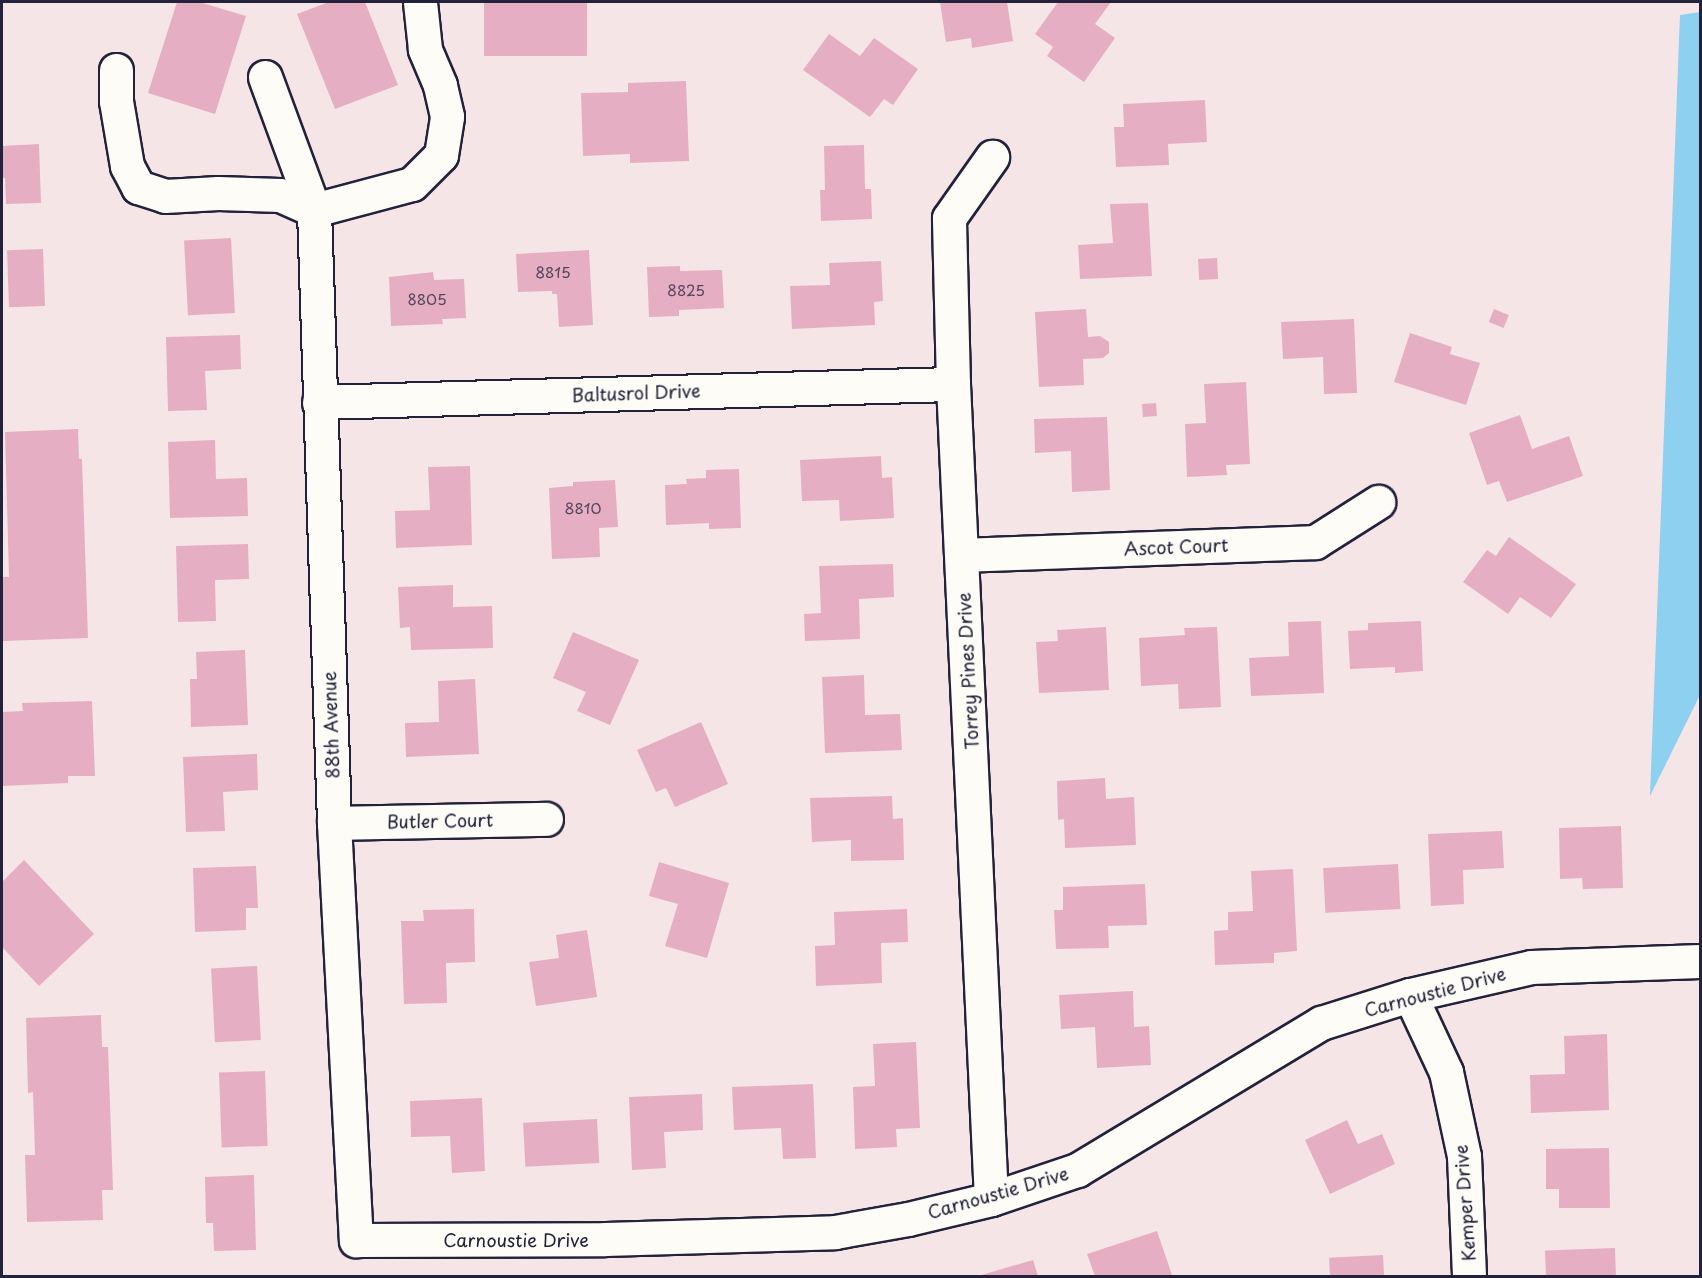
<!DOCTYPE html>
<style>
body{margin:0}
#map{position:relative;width:1702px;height:1278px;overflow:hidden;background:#f6e5e7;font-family:"Playpen Sans",sans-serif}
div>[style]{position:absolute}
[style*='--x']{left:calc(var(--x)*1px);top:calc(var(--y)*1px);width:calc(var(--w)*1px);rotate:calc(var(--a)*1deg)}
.water>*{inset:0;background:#8ed0ef}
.building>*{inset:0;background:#e6aec3;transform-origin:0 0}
.roads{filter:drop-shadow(2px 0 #22223b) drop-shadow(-2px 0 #22223b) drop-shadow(0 2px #22223b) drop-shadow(0 -2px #22223b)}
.minor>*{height:33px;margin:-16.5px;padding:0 16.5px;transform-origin:16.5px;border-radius:16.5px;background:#fdfcf7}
span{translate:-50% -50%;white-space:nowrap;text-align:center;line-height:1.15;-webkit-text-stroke:4.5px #fdfcf7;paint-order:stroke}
.number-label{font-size:15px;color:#53455d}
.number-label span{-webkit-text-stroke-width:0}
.street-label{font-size:18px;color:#22223b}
.frame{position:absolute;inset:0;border:3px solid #22223b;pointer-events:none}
</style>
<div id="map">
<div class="water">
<i style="clip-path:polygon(1700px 12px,1700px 695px,1650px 796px,1680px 15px)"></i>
</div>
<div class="building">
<i style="clip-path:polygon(177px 2px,199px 2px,246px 16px,215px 114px,148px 93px)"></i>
<i style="clip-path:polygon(329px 2px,365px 2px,398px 85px,335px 109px,297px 14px)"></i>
<i style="left:484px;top:2px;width:103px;height:54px"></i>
<i style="clip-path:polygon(940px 2px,1007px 2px,1013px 41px,972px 48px,971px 38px,946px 42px)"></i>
<i style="clip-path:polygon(1058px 2px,1111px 2px,1095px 24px,1115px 38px,1084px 82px,1047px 56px,1053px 47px,1035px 34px)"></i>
<i style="clip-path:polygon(829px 34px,860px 56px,874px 38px,918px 69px,893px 105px,884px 99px,870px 117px,803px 70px)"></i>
<i style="clip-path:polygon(686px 81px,689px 161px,630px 163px,630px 154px,583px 156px,581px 93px,628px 92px,628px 83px)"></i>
<i style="clip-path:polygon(1205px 100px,1207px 142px,1168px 144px,1169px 165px,1116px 167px,1114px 127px,1124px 127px,1123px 104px)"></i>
<i style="clip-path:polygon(39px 144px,41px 203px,6px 204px,5px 178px,2px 178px,2px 146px)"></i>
<i style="clip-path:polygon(864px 145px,865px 189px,871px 189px,872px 219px,821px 221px,820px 190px,825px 190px,824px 146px)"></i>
<i style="clip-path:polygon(1148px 203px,1152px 276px,1080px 279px,1078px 245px,1113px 243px,1110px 204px)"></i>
<i style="left:231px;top:238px;width:75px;height:47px;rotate:87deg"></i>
<i style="left:43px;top:249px;width:57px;height:36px;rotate:88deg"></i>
<i style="clip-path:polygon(589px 250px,593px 325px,559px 327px,557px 294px,552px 294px,552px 291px,518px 292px,516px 254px)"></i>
<i style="left:1217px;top:258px;width:21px;height:19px;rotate:87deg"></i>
<i style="clip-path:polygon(881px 261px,883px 301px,874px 302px,875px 325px,792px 329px,790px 286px,830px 285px,829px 263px)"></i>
<i style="clip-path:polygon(680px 266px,680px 271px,722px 270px,724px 308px,679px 310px,679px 316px,649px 317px,647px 267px)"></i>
<i style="clip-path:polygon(433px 272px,434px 280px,464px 279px,466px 318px,442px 319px,443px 324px,391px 326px,389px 277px)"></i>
<i style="clip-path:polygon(1086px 309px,1088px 337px,1100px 336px,1109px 342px,1109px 353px,1103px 358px,1083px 359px,1084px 385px,1039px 387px,1035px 312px)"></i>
<i style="left:1494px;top:309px;width:16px;height:14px;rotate:22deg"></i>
<i style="clip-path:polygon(1354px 319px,1357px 393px,1324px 394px,1323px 357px,1283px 359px,1281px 322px)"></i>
<i style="clip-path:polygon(1410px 333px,1452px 347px,1450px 354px,1480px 363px,1466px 405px,1394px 382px)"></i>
<i style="clip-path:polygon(240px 335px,241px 369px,205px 371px,207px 410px,168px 411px,166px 337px)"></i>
<i style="clip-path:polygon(1246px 382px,1250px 464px,1226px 465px,1227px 475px,1187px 477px,1185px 424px,1206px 423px,1204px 384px)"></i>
<i style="left:1156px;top:403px;width:13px;height:14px;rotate:86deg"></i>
<i style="clip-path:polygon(1520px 415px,1532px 449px,1569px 436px,1583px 476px,1507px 502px,1499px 481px,1487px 485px,1469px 433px)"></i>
<i style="clip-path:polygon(1107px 417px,1110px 490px,1072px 492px,1071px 451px,1035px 453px,1034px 419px)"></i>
<i style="clip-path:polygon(78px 429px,79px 459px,82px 459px,88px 638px,3px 641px,2px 577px,9px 577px,5px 432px)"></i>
<i style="clip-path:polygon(215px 440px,216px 479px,247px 478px,248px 516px,170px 518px,168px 442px)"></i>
<i style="clip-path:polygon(881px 456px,882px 478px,892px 477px,894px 518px,840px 521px,839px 500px,802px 501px,800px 460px)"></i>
<i style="clip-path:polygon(470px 466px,472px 545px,396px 548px,395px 511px,430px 510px,428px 467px)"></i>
<i style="clip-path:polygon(739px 469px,741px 528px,709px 529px,709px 523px,666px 525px,665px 485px,687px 484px,686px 479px,706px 478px,706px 470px)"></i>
<i style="clip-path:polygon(615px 480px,618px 527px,599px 528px,600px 557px,552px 559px,549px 488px,573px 486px,573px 482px)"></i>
<i style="clip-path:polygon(1509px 537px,1576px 584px,1551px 618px,1520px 597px,1508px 614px,1463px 582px,1487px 550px,1496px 556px)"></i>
<i style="clip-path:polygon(248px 544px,249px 579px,215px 580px,216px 621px,178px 622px,176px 546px)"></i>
<i style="clip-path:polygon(893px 564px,894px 597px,859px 599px,860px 639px,805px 641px,804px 614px,821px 613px,819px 566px)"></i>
<i style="clip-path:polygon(453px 585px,453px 607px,492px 606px,493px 648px,411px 650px,410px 627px,400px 628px,398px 587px)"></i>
<i style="clip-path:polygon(1321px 621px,1324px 693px,1251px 696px,1249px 658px,1289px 656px,1288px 622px)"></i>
<i style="clip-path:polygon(1421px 621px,1423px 671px,1395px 673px,1395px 667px,1350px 669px,1348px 631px,1368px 630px,1368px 623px)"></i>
<i style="clip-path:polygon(1106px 627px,1109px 690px,1039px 693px,1036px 642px,1058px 641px,1057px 630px)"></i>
<i style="clip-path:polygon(1217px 627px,1221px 707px,1179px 709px,1178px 684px,1141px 686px,1139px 638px,1185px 635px,1184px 628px)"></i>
<i style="clip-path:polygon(573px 632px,639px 660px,610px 725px,577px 711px,586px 692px,553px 678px)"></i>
<i style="clip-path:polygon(245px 650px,248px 725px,191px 727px,190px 679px,197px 679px,196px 652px)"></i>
<i style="clip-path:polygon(864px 675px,865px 715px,900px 714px,902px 750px,825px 753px,822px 677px)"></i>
<i style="clip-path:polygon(475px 679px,479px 754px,406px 757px,405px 723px,439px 722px,438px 681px)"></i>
<i style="clip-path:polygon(92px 701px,95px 776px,68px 776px,68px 783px,2px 786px,2px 712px,23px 711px,22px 703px)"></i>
<i style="clip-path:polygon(701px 722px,728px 784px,675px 807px,666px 788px,656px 792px,637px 750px)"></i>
<i style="clip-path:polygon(257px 754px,258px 790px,223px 792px,225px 831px,186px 832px,183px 757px)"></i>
<i style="clip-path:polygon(1105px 778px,1106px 799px,1134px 797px,1136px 845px,1065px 848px,1064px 819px,1058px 820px,1057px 781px)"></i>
<i style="clip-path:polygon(892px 796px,893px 819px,903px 818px,904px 860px,851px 861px,851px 840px,812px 842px,810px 798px)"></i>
<i style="clip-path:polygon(1621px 826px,1623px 888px,1583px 889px,1582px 878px,1560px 879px,1559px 828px)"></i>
<i style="clip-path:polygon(1502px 831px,1504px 868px,1463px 870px,1464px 904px,1431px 906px,1428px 834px)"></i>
<i style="clip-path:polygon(24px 860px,94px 934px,39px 986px,2px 947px,2px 882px)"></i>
<i style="clip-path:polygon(659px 862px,729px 883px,707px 958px,665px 946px,678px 904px,649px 896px)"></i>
<i style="left:1398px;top:864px;width:45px;height:75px;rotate:87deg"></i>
<i style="clip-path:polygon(256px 866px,258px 908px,246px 908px,246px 930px,195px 932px,193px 868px)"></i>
<i style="clip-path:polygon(1293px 869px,1297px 951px,1274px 953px,1274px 963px,1215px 965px,1214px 931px,1228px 930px,1228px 912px,1253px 911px,1251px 871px)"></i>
<i style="clip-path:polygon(1145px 884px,1147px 925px,1108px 926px,1109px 948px,1056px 949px,1054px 910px,1063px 910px,1063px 887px)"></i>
<i style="clip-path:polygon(474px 909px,475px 962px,446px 963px,447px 1003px,404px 1004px,401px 921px,424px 921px,423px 910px)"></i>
<i style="clip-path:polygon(907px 909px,908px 942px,881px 943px,882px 983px,816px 986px,815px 946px,835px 945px,834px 912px)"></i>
<i style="clip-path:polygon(587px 930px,597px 997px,536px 1006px,529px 962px,559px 958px,556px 935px)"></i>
<i style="left:257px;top:966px;width:74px;height:46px;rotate:87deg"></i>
<i style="clip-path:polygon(1133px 991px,1134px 1027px,1149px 1026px,1151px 1065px,1097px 1068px,1095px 1027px,1061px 1029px,1059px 995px)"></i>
<i style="clip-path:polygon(101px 1015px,102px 1047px,108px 1047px,113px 1190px,102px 1190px,103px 1220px,27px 1222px,25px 1155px,35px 1155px,33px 1092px,28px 1093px,26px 1018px)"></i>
<i style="clip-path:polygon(1607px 1034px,1609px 1110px,1531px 1113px,1530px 1075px,1565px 1074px,1564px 1036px)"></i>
<i style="clip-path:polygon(916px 1042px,920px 1128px,896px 1129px,897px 1147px,855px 1149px,853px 1087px,875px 1086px,873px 1044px)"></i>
<i style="left:265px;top:1071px;width:75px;height:46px;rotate:88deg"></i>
<i style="clip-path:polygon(813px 1084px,816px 1158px,783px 1159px,781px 1128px,734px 1130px,732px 1087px)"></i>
<i style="clip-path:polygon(702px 1094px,703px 1130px,664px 1132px,666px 1168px,632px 1170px,629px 1097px)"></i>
<i style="clip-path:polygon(482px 1098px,485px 1171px,452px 1173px,450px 1136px,411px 1137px,410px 1101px)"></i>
<i style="left:597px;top:1119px;width:44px;height:74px;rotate:87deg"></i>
<i style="clip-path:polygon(1347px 1120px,1358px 1144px,1382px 1134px,1395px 1164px,1330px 1194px,1305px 1140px)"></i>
<i style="clip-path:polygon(1609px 1148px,1610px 1208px,1559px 1208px,1559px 1189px,1546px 1189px,1546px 1149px)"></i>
<i style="clip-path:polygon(254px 1175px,256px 1250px,214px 1251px,213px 1223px,206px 1223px,205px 1177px)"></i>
<i style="clip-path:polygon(1157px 1231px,1172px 1275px,1095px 1276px,1087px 1254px)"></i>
<i style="left:1615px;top:1248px;width:28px;height:70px;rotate:88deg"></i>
<i style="left:1383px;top:1255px;width:21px;height:54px;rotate:87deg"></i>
<i style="clip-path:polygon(1033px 1260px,1038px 1276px,978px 1276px)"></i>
</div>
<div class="roads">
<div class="minor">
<i style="--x:116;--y:70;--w:31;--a:90"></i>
<i style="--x:116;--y:101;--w:66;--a:80.4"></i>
<i style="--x:127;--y:166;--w:24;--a:62"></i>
<i style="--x:138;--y:187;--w:28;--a:18"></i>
<i style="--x:165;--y:196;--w:53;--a:-3.2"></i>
<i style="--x:218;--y:193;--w:62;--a:1.8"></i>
<i style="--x:280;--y:195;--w:37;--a:24"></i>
<i style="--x:314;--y:210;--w:613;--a:88.13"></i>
<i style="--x:334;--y:823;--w:418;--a:87"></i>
<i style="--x:356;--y:1240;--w:249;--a:-0.2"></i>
<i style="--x:605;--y:1239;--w:230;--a:-1.7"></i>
<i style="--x:835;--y:1232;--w:74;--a:-10.1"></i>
<i style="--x:908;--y:1219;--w:85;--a:-13.5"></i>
<i style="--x:991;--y:1199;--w:91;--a:-18.6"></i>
<i style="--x:1077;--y:1170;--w:285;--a:-31.1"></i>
<i style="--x:1321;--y:1023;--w:93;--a:-17.5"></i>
<i style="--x:1410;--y:995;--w:124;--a:-13"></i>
<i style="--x:1531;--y:967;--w:169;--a:-2"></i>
<i style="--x:265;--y:77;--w:142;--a:69.8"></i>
<i style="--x:314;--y:210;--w:101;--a:-14.9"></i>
<i style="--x:412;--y:184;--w:41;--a:-45"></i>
<i style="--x:441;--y:155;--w:39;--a:-81"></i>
<i style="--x:447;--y:116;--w:32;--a:-103"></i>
<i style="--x:440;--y:85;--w:39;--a:-113"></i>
<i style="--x:425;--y:49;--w:47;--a:-96.1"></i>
<i style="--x:319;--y:402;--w:634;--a:-1.63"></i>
<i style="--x:963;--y:555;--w:352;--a:-2.1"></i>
<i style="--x:1315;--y:542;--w:75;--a:-32.4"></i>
<i style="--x:334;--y:823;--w:212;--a:-1.1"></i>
<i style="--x:1410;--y:995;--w:85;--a:64.9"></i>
<i style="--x:1446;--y:1072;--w:86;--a:77.9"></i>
<i style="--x:1464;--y:1156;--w:120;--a:87.6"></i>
<i style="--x:991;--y:1199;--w:816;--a:-92.67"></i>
<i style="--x:953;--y:384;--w:166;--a:-91.4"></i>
<i style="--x:949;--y:218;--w:75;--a:-54.8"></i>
</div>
</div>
<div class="number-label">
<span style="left:553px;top:272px">8815</span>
<span style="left:686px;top:290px">8825</span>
<span style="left:427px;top:299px">8805</span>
<span style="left:583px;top:508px">8810</span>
</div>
<div class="street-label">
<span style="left:636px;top:393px;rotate:-2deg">Baltusrol Drive</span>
<span style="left:1176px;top:547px;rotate:-2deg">Ascot Court</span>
<span style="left:968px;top:671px;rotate:-93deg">Torrey Pines Drive</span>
<span style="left:331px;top:725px;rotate:-92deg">88th Avenue</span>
<span style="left:440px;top:821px;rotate:-1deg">Butler Court</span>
<span style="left:1435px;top:992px;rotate:-15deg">Carnoustie Drive</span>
<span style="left:998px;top:1193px;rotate:-16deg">Carnoustie Drive</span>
<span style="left:1465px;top:1203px;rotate:-94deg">Kemper Drive</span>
<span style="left:516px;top:1240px">Carnoustie Drive</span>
</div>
<div class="frame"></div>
</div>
